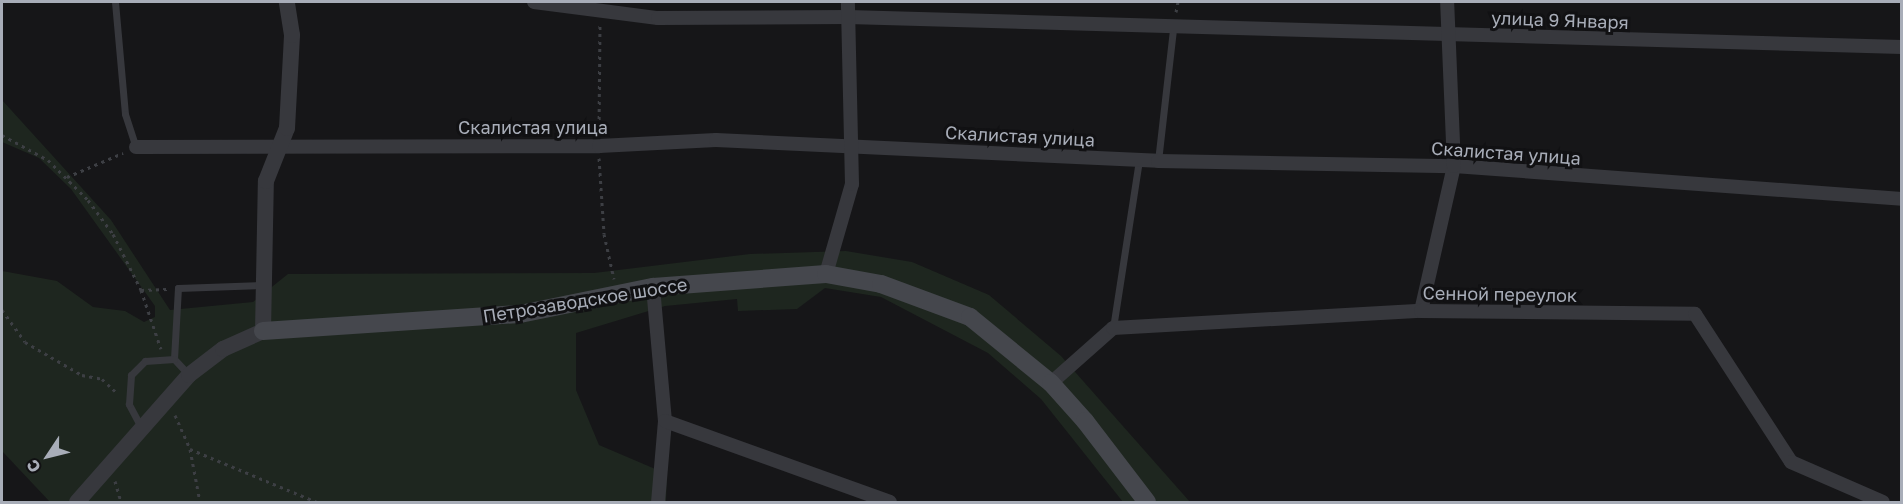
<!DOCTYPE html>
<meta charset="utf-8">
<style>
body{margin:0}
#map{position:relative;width:1903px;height:504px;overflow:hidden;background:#161618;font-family:"Golos Text",sans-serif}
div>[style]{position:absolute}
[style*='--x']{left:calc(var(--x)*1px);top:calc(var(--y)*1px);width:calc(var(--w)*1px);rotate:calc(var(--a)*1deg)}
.green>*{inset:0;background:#1e261f}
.path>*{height:3px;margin-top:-1.5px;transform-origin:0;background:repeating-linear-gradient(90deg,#3d3f44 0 3px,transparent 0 7.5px)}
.service>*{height:7px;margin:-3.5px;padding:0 3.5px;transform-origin:3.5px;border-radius:3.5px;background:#37383d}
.minor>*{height:14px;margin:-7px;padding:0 7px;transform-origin:7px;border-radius:7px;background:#37383d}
.tertiary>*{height:16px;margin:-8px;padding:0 8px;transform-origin:8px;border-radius:8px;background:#37383d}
.secondary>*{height:18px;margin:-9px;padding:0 9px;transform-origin:9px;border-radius:9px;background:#45474d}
span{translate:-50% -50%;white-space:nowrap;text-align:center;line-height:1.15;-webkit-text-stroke:6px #111113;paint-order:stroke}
.street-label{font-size:18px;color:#a8adb8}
.frame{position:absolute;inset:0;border:3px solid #a8adb8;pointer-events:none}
.north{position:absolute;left:18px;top:426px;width:60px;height:60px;-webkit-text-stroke:4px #111113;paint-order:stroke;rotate:235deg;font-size:16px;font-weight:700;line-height:24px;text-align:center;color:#a8adb8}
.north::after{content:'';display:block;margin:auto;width:21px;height:27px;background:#a8adb8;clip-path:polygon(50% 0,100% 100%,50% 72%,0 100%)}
</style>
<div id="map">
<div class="green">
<i style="clip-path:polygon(2px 100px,111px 220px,170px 310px,253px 302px,288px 274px,594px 273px,750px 254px,846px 251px,912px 262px,989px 295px,1061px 356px,1190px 502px,1123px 502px,1041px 399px,988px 353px,881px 297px,825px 288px,797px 309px,738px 311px,737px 299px,665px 306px,576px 333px,576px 390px,599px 445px,667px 474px,666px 502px,50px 502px,2px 451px,2px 271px,57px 281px,93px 307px,125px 311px,144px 322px,155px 317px,155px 306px,71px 189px,39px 158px,2px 142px)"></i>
</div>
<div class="path">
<i style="--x:1176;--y:12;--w:10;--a:-79"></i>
<i style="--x:599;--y:134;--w:111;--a:-89.5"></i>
<i style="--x:2;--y:135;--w:52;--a:28.5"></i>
<i style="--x:48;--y:160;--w:57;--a:45"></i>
<i style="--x:88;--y:200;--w:42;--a:53.7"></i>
<i style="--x:113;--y:234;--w:63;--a:63.4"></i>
<i style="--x:141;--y:290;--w:62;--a:71.3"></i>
<i style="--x:599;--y:158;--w:76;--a:86.2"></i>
<i style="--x:604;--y:234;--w:46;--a:77.5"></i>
<i style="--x:67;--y:177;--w:61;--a:-23.2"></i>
<i style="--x:141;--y:290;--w:26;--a:-2"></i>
<i style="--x:2;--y:310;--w:39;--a:54"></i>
<i style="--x:25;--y:342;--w:66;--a:30.1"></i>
<i style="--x:82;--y:375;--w:20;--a:11"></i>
<i style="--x:102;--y:379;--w:22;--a:43"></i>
<i style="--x:175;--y:415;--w:37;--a:66"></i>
<i style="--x:190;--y:449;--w:54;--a:79.3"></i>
<i style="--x:190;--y:449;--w:138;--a:22.7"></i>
<i style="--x:115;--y:481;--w:22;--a:74"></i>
</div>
<div class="service">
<i style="--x:115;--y:2;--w:112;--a:84.9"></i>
<i style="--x:125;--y:114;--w:35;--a:72"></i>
<i style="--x:1158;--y:161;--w:133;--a:-83.5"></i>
<i style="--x:1113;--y:328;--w:170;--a:-81.2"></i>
<i style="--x:189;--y:375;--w:22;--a:-133"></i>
<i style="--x:174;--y:359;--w:71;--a:-86.8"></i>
<i style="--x:178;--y:288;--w:85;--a:-2"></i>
<i style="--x:141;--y:427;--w:26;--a:-118"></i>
<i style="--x:129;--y:404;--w:29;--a:-86"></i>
<i style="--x:131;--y:375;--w:20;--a:-45"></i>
<i style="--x:145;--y:361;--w:29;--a:-4"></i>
</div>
<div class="minor">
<i style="--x:534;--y:2;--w:125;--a:7.4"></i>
<i style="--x:658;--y:18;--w:190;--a:-0.3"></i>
<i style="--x:848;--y:17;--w:1054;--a:1.63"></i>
<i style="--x:136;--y:147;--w:463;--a:-0.1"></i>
<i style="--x:599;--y:146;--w:117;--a:-2.9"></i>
<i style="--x:716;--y:140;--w:442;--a:2.7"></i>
<i style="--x:1158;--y:161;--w:296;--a:1"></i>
<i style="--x:1454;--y:166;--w:449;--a:4.2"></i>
<i style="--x:826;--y:274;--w:94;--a:-73.9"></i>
<i style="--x:852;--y:184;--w:182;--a:-91.3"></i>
<i style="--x:653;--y:287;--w:135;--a:84.9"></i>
<i style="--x:665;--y:421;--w:81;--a:94.9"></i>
<i style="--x:1421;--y:311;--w:149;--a:-77.2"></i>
<i style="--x:1454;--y:166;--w:164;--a:-92.4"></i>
<i style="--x:1051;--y:383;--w:83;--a:-41.6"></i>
<i style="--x:1113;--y:328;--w:308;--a:-3.2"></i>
<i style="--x:1421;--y:311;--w:274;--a:0.6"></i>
<i style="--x:1695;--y:314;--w:176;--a:57"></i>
<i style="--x:1791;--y:462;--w:100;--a:23.5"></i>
<i style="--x:665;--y:421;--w:239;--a:19.8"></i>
</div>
<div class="tertiary">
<i style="--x:77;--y:502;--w:169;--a:-48.6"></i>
<i style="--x:189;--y:375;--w:43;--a:-37.4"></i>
<i style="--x:223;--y:349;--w:44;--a:-24.2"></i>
<i style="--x:263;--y:331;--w:150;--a:-88.9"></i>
<i style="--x:266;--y:181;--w:57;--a:-68.4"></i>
<i style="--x:287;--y:128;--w:93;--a:-86.9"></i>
<i style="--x:292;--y:35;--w:33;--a:-99"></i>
</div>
<div class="secondary">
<i style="--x:263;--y:331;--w:258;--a:-3.8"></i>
<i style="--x:520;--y:314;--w:136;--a:-11.5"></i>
<i style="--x:653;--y:287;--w:173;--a:-4.3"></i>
<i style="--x:826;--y:274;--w:56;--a:10.3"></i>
<i style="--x:881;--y:284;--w:95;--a:20.3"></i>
<i style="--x:970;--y:317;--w:104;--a:39.2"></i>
<i style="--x:1051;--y:383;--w:51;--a:48.2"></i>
<i style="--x:1085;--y:421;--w:102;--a:52.6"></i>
</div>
<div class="street-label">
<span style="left:1560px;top:20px;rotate:2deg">улица 9 Января</span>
<span style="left:533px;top:127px">Скалистая улица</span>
<span style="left:1020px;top:136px;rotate:3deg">Скалистая улица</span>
<span style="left:1506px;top:153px;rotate:4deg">Скалистая улица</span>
<span style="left:1500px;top:294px;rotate:1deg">Сенной переулок</span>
<span style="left:585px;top:300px;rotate:-9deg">Петрозаводское шоссе</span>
</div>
<div class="frame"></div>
<div class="north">С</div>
</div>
